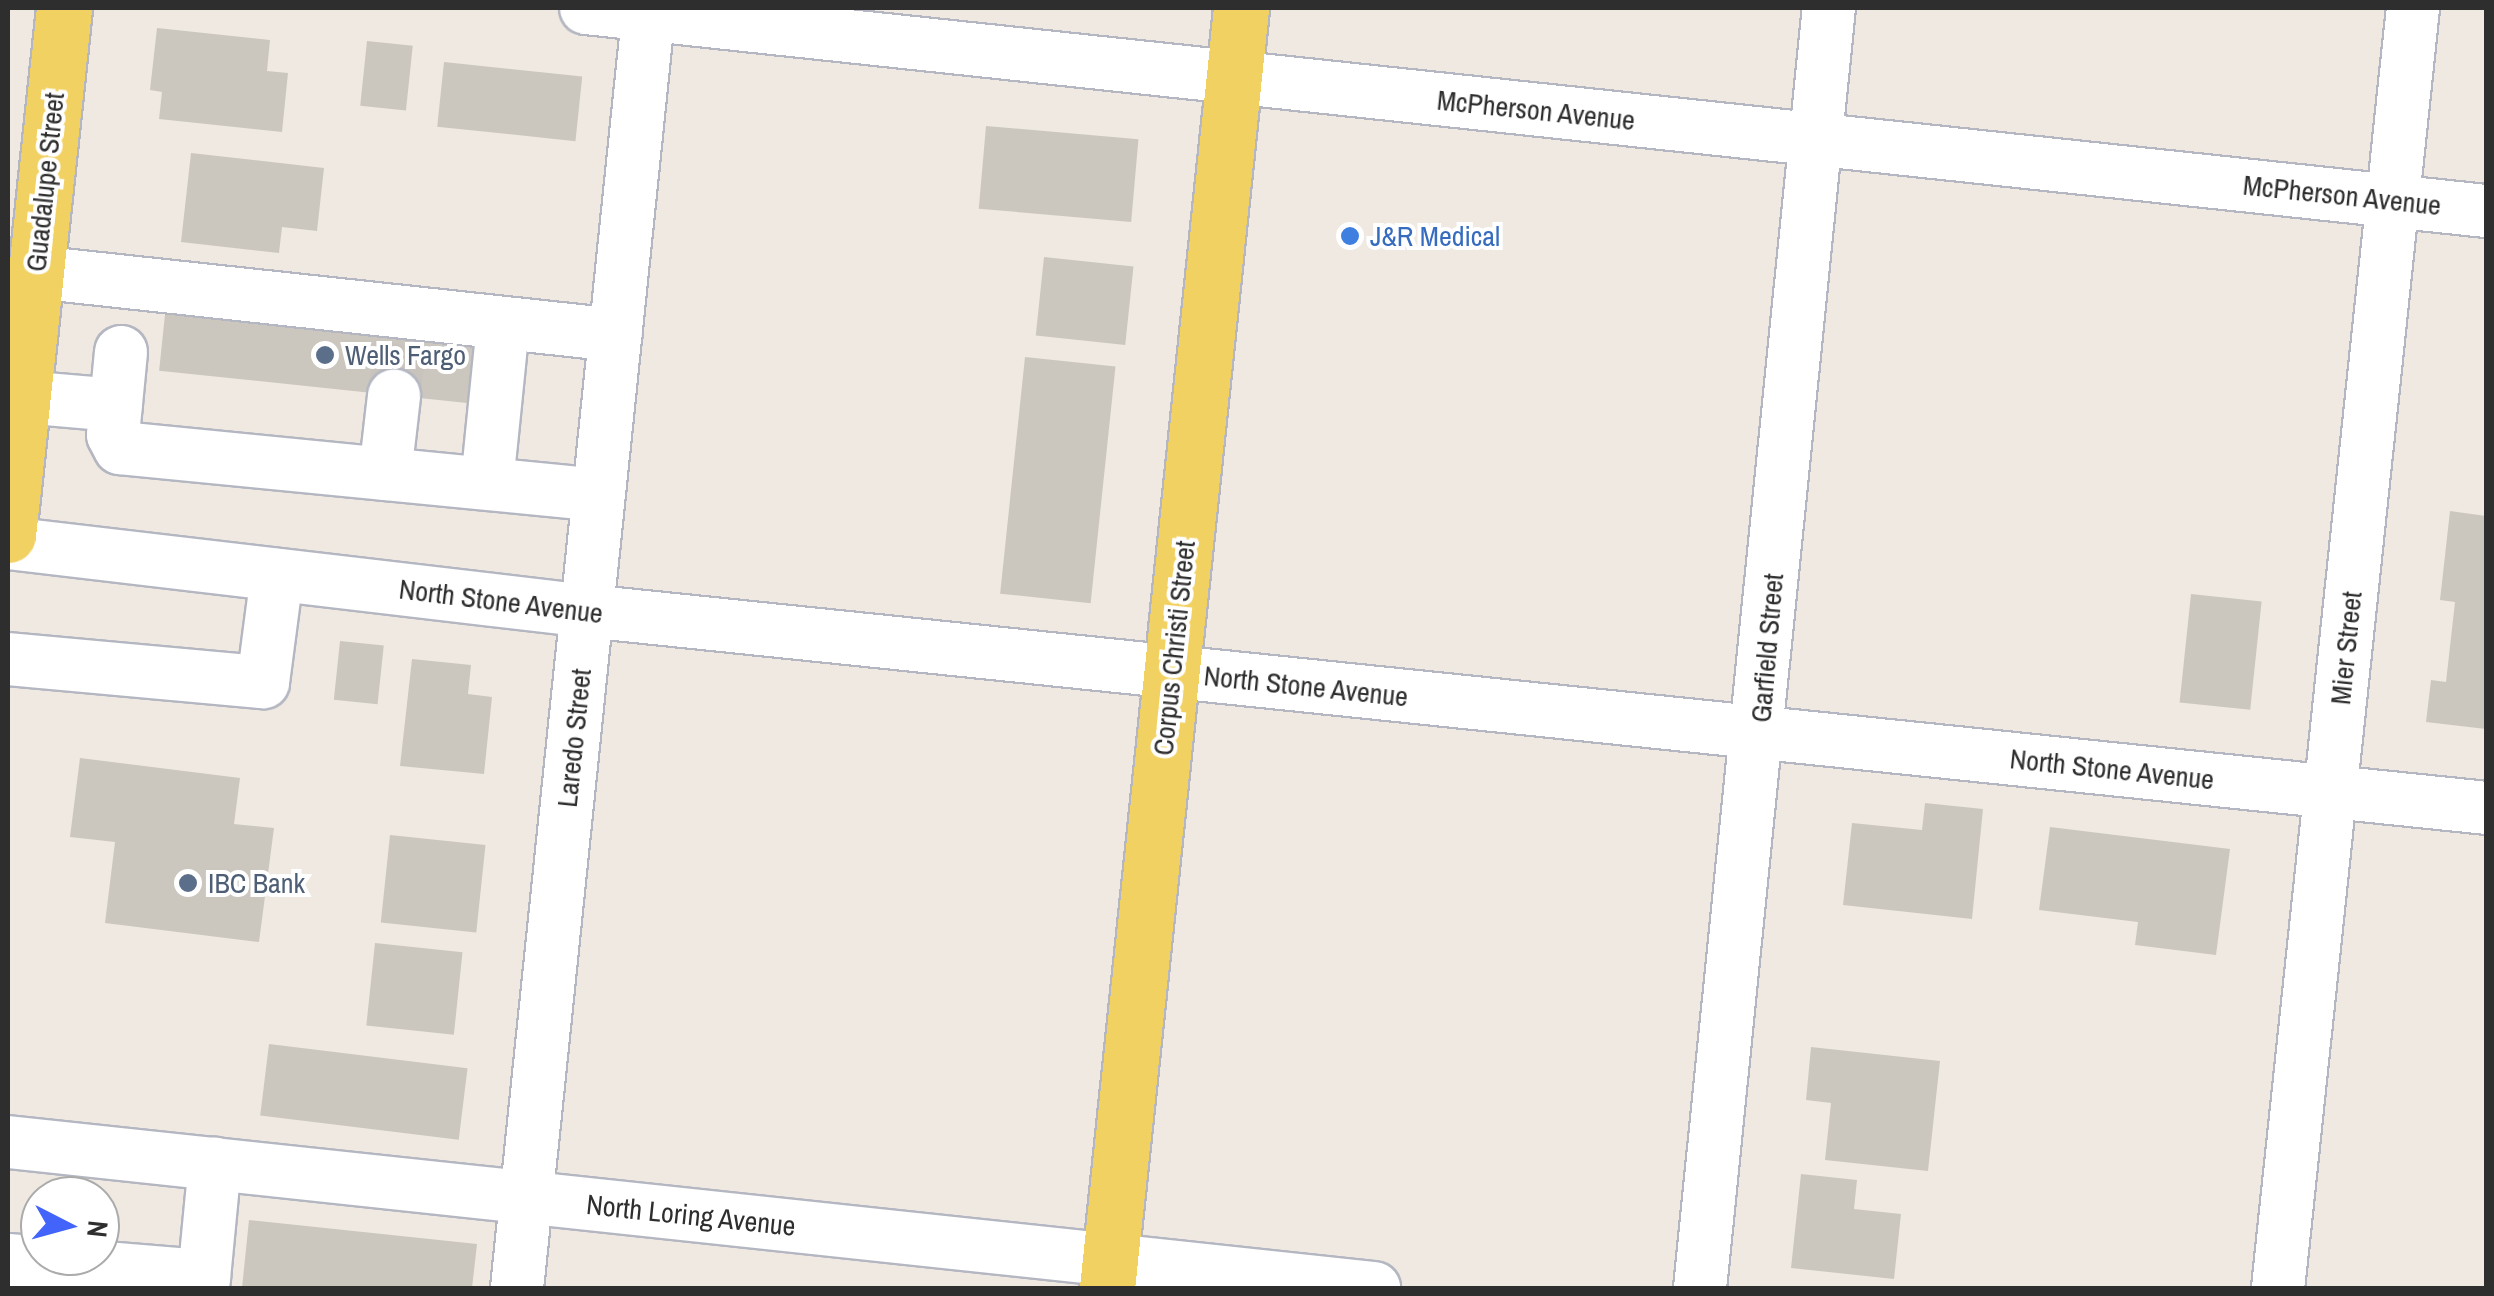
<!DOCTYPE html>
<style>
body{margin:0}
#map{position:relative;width:2494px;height:1296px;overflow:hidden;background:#efe9e1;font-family:"Archivo Narrow",sans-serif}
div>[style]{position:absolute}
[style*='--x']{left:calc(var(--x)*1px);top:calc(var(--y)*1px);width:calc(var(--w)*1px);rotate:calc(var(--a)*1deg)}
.building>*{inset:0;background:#cbc7bf;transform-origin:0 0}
.minor-tunnel>*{height:52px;margin-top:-26px;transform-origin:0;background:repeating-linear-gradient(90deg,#c8c4bd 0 52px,transparent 0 78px)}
.roads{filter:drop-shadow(2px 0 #b4b7c1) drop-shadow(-2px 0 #b4b7c1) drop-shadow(0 2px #b4b7c1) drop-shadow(0 -2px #b4b7c1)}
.minor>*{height:52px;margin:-26px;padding:0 26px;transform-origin:26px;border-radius:26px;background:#fff}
.major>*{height:55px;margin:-27.5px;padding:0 27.5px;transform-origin:27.5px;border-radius:27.5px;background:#f2d163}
.dots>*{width:28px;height:28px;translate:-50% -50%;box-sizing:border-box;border:5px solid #fff;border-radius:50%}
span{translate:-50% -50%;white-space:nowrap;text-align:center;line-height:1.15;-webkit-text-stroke:8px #fff;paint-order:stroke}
.street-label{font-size:28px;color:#2e2e2e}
.shop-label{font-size:28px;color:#366cbe}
.left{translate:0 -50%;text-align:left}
.service-label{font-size:28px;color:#4e5e75}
.frame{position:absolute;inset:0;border:10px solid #2e2e2e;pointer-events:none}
.north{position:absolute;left:20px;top:1176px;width:100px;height:100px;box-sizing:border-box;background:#fff;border:2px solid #ababab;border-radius:50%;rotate:96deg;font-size:28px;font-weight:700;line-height:40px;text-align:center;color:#2e2e2e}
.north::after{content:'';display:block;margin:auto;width:35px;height:45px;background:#4264fb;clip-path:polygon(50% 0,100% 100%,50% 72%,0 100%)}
</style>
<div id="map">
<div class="building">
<i style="clip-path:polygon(157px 28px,270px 40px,267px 71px,288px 73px,282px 132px,159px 119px,162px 92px,150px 90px)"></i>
<i style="left:367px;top:41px;width:46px;height:65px;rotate:6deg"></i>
<i style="left:444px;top:62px;width:139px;height:65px;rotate:6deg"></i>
<i style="left:986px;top:126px;width:153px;height:83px;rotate:5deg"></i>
<i style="clip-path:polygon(191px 153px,324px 168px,317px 231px,282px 227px,279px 253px,181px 242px)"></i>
<i style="left:1044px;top:257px;width:90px;height:79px;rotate:6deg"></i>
<i style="left:166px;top:305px;width:326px;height:66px;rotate:6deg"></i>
<i style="left:1025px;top:357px;width:91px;height:238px;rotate:6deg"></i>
<i style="clip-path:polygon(2450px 511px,2486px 516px,2486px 729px,2426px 722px,2431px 680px,2446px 682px,2455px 602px,2440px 600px)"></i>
<i style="left:2191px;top:594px;width:71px;height:109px;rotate:6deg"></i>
<i style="left:340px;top:641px;width:44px;height:59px;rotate:6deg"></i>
<i style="clip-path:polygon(412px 659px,471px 665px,468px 694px,492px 697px,484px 774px,400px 766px)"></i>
<i style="clip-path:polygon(80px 758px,240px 778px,234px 824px,274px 828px,259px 942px,105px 923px,115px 842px,70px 837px)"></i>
<i style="clip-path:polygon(1925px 803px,1983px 809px,1972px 919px,1843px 905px,1852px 823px,1922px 830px)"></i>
<i style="clip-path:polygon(2050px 827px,2230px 849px,2216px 955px,2135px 945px,2138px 922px,2039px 910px)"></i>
<i style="left:390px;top:835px;width:96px;height:88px;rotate:6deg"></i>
<i style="left:375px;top:943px;width:88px;height:83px;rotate:6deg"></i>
<i style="left:269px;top:1044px;width:200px;height:72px;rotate:7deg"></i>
<i style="clip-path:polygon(1811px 1047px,1940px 1061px,1928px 1171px,1825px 1160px,1831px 1103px,1806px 1100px)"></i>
<i style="clip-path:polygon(1801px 1174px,1857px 1180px,1854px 1209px,1901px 1214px,1894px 1279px,1791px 1268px)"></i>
<i style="clip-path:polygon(249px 1220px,477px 1244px,472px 1288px,242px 1288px)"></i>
</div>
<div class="minor-tunnel">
<i style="--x:394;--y:396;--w:67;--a:-82.2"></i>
</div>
<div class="roads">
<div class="minor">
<i style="--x:586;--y:8;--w:1911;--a:6.1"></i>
<i style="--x:35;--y:272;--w:584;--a:6.19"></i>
<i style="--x:121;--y:352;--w:83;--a:95.5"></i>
<i style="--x:113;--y:435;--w:15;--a:62"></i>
<i style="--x:120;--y:448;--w:481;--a:5.6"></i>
<i style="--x:22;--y:397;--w:94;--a:4.9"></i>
<i style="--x:385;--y:474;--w:79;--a:-83.4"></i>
<i style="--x:487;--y:483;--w:159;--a:-84.2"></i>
<i style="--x:8;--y:543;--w:583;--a:6.7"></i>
<i style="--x:587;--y:611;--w:1909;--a:5.92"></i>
<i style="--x:8;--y:659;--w:256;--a:5.2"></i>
<i style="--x:263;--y:682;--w:108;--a:-82.5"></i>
<i style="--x:8;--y:1142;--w:1374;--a:6.1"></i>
<i style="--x:8;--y:1260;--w:197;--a:4.7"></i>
<i style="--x:203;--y:1288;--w:125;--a:-84.5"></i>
<i style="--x:517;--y:1288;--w:1287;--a:-84.11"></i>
<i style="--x:1700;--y:1288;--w:1286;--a:-84.25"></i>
<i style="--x:2278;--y:1288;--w:1287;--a:-83.98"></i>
</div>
<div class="major">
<i style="--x:8;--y:535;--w:530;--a:-83.93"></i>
<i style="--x:1107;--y:1288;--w:1287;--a:-84.02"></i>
</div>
</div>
<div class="dots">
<i style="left:1350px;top:236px;background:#3f7fe0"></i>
<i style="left:325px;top:355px;background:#5c6f8a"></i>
<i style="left:188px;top:883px;background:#5c6f8a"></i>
</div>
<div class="street-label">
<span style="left:1536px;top:110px;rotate:6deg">McPherson Avenue</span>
<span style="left:45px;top:182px;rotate:-84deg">Guadalupe Street</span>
<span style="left:2342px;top:195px;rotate:6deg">McPherson Avenue</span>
<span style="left:501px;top:601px;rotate:7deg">North Stone Avenue</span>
<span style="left:1174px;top:648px;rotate:-84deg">Corpus Christi Street</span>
<span style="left:1767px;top:648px;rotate:-85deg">Garfield Street</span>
<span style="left:2346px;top:648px;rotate:-84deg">Mier Street</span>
<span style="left:1306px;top:686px;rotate:6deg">North Stone Avenue</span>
<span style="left:574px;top:738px;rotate:-84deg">Laredo Street</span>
<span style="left:2112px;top:769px;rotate:6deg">North Stone Avenue</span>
<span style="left:691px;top:1215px;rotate:6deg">North Loring Avenue</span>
</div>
<div class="shop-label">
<span class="left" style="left:1370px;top:236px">J&amp;R Medical</span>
</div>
<div class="service-label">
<span class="left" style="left:345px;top:355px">Wells Fargo</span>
<span class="left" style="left:208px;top:883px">IBC Bank</span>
</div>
<div class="frame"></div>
<div class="north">N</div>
</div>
